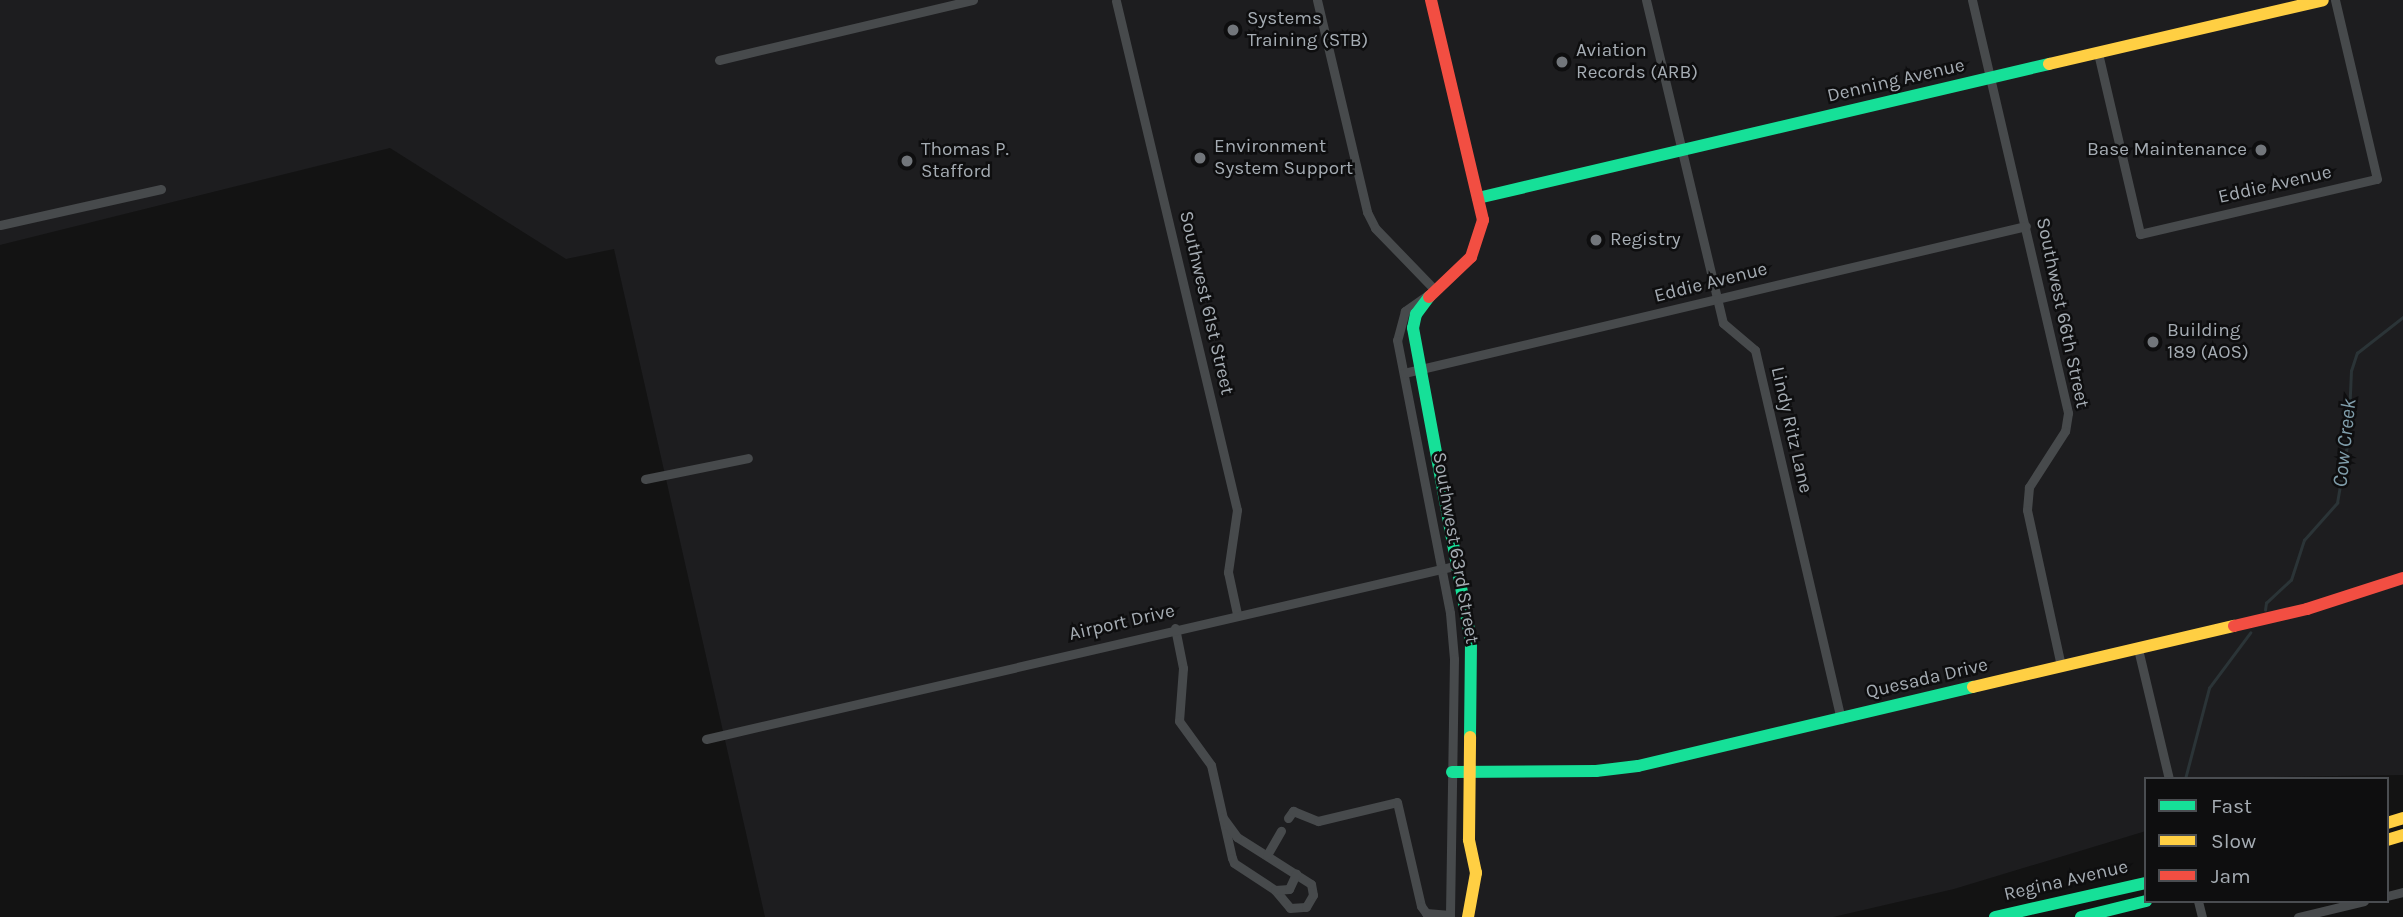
<!DOCTYPE html>
<style>
body{margin:0}
#map{position:relative;width:2403px;height:917px;overflow:hidden;background:#131313;font-family:Karla,sans-serif}
div>[style]{position:absolute}
[style*='--x']{left:calc(var(--x)*1px);top:calc(var(--y)*1px);width:calc(var(--w)*1px);rotate:calc(var(--a)*1deg)}
.built>*{inset:0;background:#1d1d1f}
.stream>*{height:2.5px;margin:-1.25px;padding:0 1.25px;transform-origin:1.25px;border-radius:1.25px;background:#2b3437}
.street>*{height:9px;margin:-4.5px;padding:0 4.5px;transform-origin:4.5px;border-radius:4.5px;background:#474a4c}
.fast>*{height:12px;margin:-6px;padding:0 6px;transform-origin:6px;border-radius:6px;background:#16e098}
.slow>*{height:12px;margin:-6px;padding:0 6px;transform-origin:6px;border-radius:6px;background:#ffcf43}
.jam>*{height:12px;margin:-6px;padding:0 6px;transform-origin:6px;border-radius:6px;background:#f24e42}
.dots>*{width:19px;height:19px;translate:-50% -50%;box-sizing:border-box;border:4px solid #0e0e0f;border-radius:50%}
span{translate:-50% -50%;white-space:nowrap;text-align:center;line-height:1.15;-webkit-text-stroke:5px #0e0e0f;paint-order:stroke}
.poi-label{font-size:19px;color:#a5acb3}
.left{translate:0 -50%;text-align:left}
.right{translate:-100% -50%;text-align:right}
.street-label{font-size:19px;color:#a5acb3}
.water-label{font-size:21px;color:#809eab;font-style:italic}
.legend{position:absolute;left:2144px;top:777px;width:245px;height:126px;box-sizing:border-box;background:#0e0e0f;border:2px solid #4a4d51;margin:0;padding:9px 12px;list-style:none;font-size:21px;color:#a5acb3}
.legend li{display:flex;align-items:center;gap:14px;height:35px}
.legend b{width:35px;border:2px solid #4a4d51}
</style>
<div id="map">
<div class="built">
<i style="clip-path:polygon(0 0,2403px 0,2403px 775px,2146px 779px,2146px 831px,1954px 889px,1833px 917px,765px 917px,614px 249px,566px 259px,390px 148px,0 245px)"></i>
</div>
<div class="stream">
<i style="--x:2265;--y:610;--w:7;--a:-82"></i>
<i style="--x:2266;--y:603;--w:34;--a:-43"></i>
<i style="--x:2291;--y:580;--w:42;--a:-72"></i>
<i style="--x:2304;--y:540;--w:50;--a:-48.3"></i>
<i style="--x:2337;--y:503;--w:65;--a:-80.2"></i>
<i style="--x:2348;--y:439;--w:68;--a:-87.5"></i>
<i style="--x:2351;--y:371;--w:19;--a:-72"></i>
<i style="--x:2357;--y:353;--w:58;--a:-38"></i>
<i style="--x:2185;--y:779;--w:94;--a:-75.2"></i>
<i style="--x:2209;--y:688;--w:69;--a:-53.3"></i>
</div>
<div class="street">
<i style="--x:1317;--y:0;--w:218;--a:76.7"></i>
<i style="--x:1367;--y:212;--w:18;--a:63"></i>
<i style="--x:1375;--y:228;--w:86;--a:45.9"></i>
<i style="--x:1435;--y:290;--w:37;--a:145"></i>
<i style="--x:1405;--y:311;--w:30;--a:105"></i>
<i style="--x:1397;--y:340;--w:278;--a:79"></i>
<i style="--x:1450;--y:613;--w:46;--a:85"></i>
<i style="--x:1454;--y:659;--w:258;--a:90.9"></i>
<i style="--x:1646;--y:0;--w:332;--a:76.6"></i>
<i style="--x:1723;--y:323;--w:42;--a:40.2"></i>
<i style="--x:1755;--y:350;--w:379;--a:76.9"></i>
<i style="--x:1972;--y:0;--w:424;--a:76.9"></i>
<i style="--x:2068;--y:413;--w:18;--a:99"></i>
<i style="--x:2065;--y:431;--w:67;--a:122.7"></i>
<i style="--x:2029;--y:487;--w:23;--a:95"></i>
<i style="--x:2027;--y:510;--w:160;--a:77.7"></i>
<i style="--x:1116;--y:1;--w:523;--a:76.63"></i>
<i style="--x:1237;--y:510;--w:63;--a:98.3"></i>
<i style="--x:1228;--y:572;--w:43;--a:77.9"></i>
<i style="--x:2098;--y:53;--w:186;--a:76.9"></i>
<i style="--x:2140;--y:234;--w:243;--a:-13.1"></i>
<i style="--x:2377;--y:179;--w:184;--a:-103.2"></i>
<i style="--x:719;--y:60;--w:261;--a:-13.3"></i>
<i style="--x:0;--y:225;--w:165;--a:-12.6"></i>
<i style="--x:1404;--y:373;--w:639;--a:-13.3"></i>
<i style="--x:645;--y:479;--w:105;--a:-11.5"></i>
<i style="--x:1175;--y:628;--w:41;--a:78.7"></i>
<i style="--x:1183;--y:668;--w:53;--a:94.3"></i>
<i style="--x:1179;--y:721;--w:54;--a:54"></i>
<i style="--x:1211;--y:765;--w:95;--a:77.3"></i>
<i style="--x:1232;--y:858;--w:5;--a:68"></i>
<i style="--x:1234;--y:863;--w:49;--a:33.4"></i>
<i style="--x:1275;--y:890;--w:23;--a:50"></i>
<i style="--x:1290;--y:908;--w:16;--a:-4"></i>
<i style="--x:1306;--y:907;--w:14;--a:-60"></i>
<i style="--x:1313;--y:895;--w:11;--a:-100"></i>
<i style="--x:1311;--y:884;--w:88;--a:-147.6"></i>
<i style="--x:1237;--y:837;--w:24;--a:-126"></i>
<i style="--x:2138;--y:649;--w:134;--a:76.6"></i>
<i style="--x:706;--y:739;--w:773;--a:-13.01"></i>
<i style="--x:1288;--y:818;--w:9;--a:-54"></i>
<i style="--x:1293;--y:811;--w:27;--a:22"></i>
<i style="--x:1318;--y:821;--w:81;--a:-13.5"></i>
<i style="--x:1397;--y:802;--w:107;--a:77"></i>
<i style="--x:1421;--y:906;--w:9;--a:54"></i>
<i style="--x:1426;--y:913;--w:24;--a:5"></i>
<i style="--x:1267;--y:855;--w:28;--a:-60"></i>
<i style="--x:1275;--y:890;--w:14;--a:-4"></i>
<i style="--x:1289;--y:889;--w:17;--a:-65"></i>
<i style="--x:2387;--y:896;--w:16;--a:-14"></i>
<i style="--x:2198;--y:901;--w:16;--a:76"></i>
<i style="--x:2298;--y:917;--w:68;--a:-13.6"></i>
</div>
<div class="fast">
<i style="--x:1478;--y:198;--w:587;--a:-13.21"></i>
<i style="--x:1429;--y:297;--w:21;--a:127"></i>
<i style="--x:1416;--y:314;--w:14;--a:102"></i>
<i style="--x:1413;--y:328;--w:319;--a:79.5"></i>
<i style="--x:1471;--y:642;--w:95;--a:90.6"></i>
<i style="--x:1452;--y:772;--w:144;--a:-0.4"></i>
<i style="--x:1596;--y:771;--w:42;--a:-6.8"></i>
<i style="--x:1638;--y:766;--w:344;--a:-13.3"></i>
<i style="--x:1995;--y:917;--w:155;--a:-12.7"></i>
<i style="--x:2081;--y:917;--w:67;--a:-13.8"></i>
</div>
<div class="slow">
<i style="--x:2049;--y:64;--w:281;--a:-13.1"></i>
<i style="--x:1973;--y:687;--w:268;--a:-13.2"></i>
<i style="--x:2387;--y:823;--w:17;--a:-17"></i>
<i style="--x:2387;--y:840;--w:17;--a:-17"></i>
<i style="--x:1468;--y:917;--w:45;--a:-79.7"></i>
<i style="--x:1476;--y:873;--w:34;--a:-102"></i>
<i style="--x:1469;--y:840;--w:103;--a:-89.4"></i>
</div>
<div class="jam">
<i style="--x:1429;--y:297;--w:58;--a:-43.6"></i>
<i style="--x:1471;--y:257;--w:39;--a:-72"></i>
<i style="--x:1483;--y:220;--w:226;--a:-103.3"></i>
<i style="--x:2234;--y:626;--w:75;--a:-13.1"></i>
<i style="--x:2307;--y:609;--w:101;--a:-17.9"></i>
</div>
<div class="dots">
<i style="left:1233px;top:30px;background:#72767b"></i>
<i style="left:1562px;top:62px;background:#72767b"></i>
<i style="left:2261px;top:150px;background:#72767b"></i>
<i style="left:1200px;top:158px;background:#72767b"></i>
<i style="left:907px;top:161px;background:#72767b"></i>
<i style="left:1596px;top:240px;background:#72767b"></i>
<i style="left:2153px;top:342px;background:#72767b"></i>
</div>
<div class="poi-label">
<span class="left" style="left:1247px;top:30px">Systems<br>Training (STB)</span>
<span class="left" style="left:1576px;top:62px">Aviation<br>Records (ARB)</span>
<span class="left" style="left:1214px;top:158px">Environment<br>System Support</span>
<span class="left" style="left:921px;top:161px">Thomas P.<br>Stafford</span>
<span class="right" style="left:2247px;top:150px">Base Maintenance</span>
<span class="left" style="left:1610px;top:240px">Registry</span>
<span class="left" style="left:2167px;top:342px">Building<br>189 (AOS)</span>
</div>
<div class="street-label">
<span style="left:1896px;top:81px;rotate:-13deg">Denning Avenue</span>
<span style="left:2275px;top:185px;rotate:-13deg">Eddie Avenue</span>
<span style="left:1711px;top:283px;rotate:-14deg">Eddie Avenue</span>
<span style="left:1206px;top:303px;rotate:77deg">Southwest 61st Street</span>
<span style="left:2062px;top:313px;rotate:78deg">Southwest 66th Street</span>
<span style="left:1791px;top:430px;rotate:77deg">Lindy Ritz Lane</span>
<span style="left:1455px;top:548px;rotate:80deg">Southwest 63rd Street</span>
<span style="left:1122px;top:623px;rotate:-13deg">Airport Drive</span>
<span style="left:1927px;top:679px;rotate:-13deg">Quesada Drive</span>
<span style="left:2066px;top:881px;rotate:-13deg">Regina Avenue</span>
</div>
<div class="water-label">
<span style="left:2344px;top:443px;rotate:-84deg">Cow Creek</span>
</div>
<ul class="legend">
<li><b style="height:9px;background:#16e098"></b>Fast</li>
<li><b style="height:9px;background:#ffcf43"></b>Slow</li>
<li><b style="height:9px;background:#f24e42"></b>Jam</li>
</ul>
</div>
